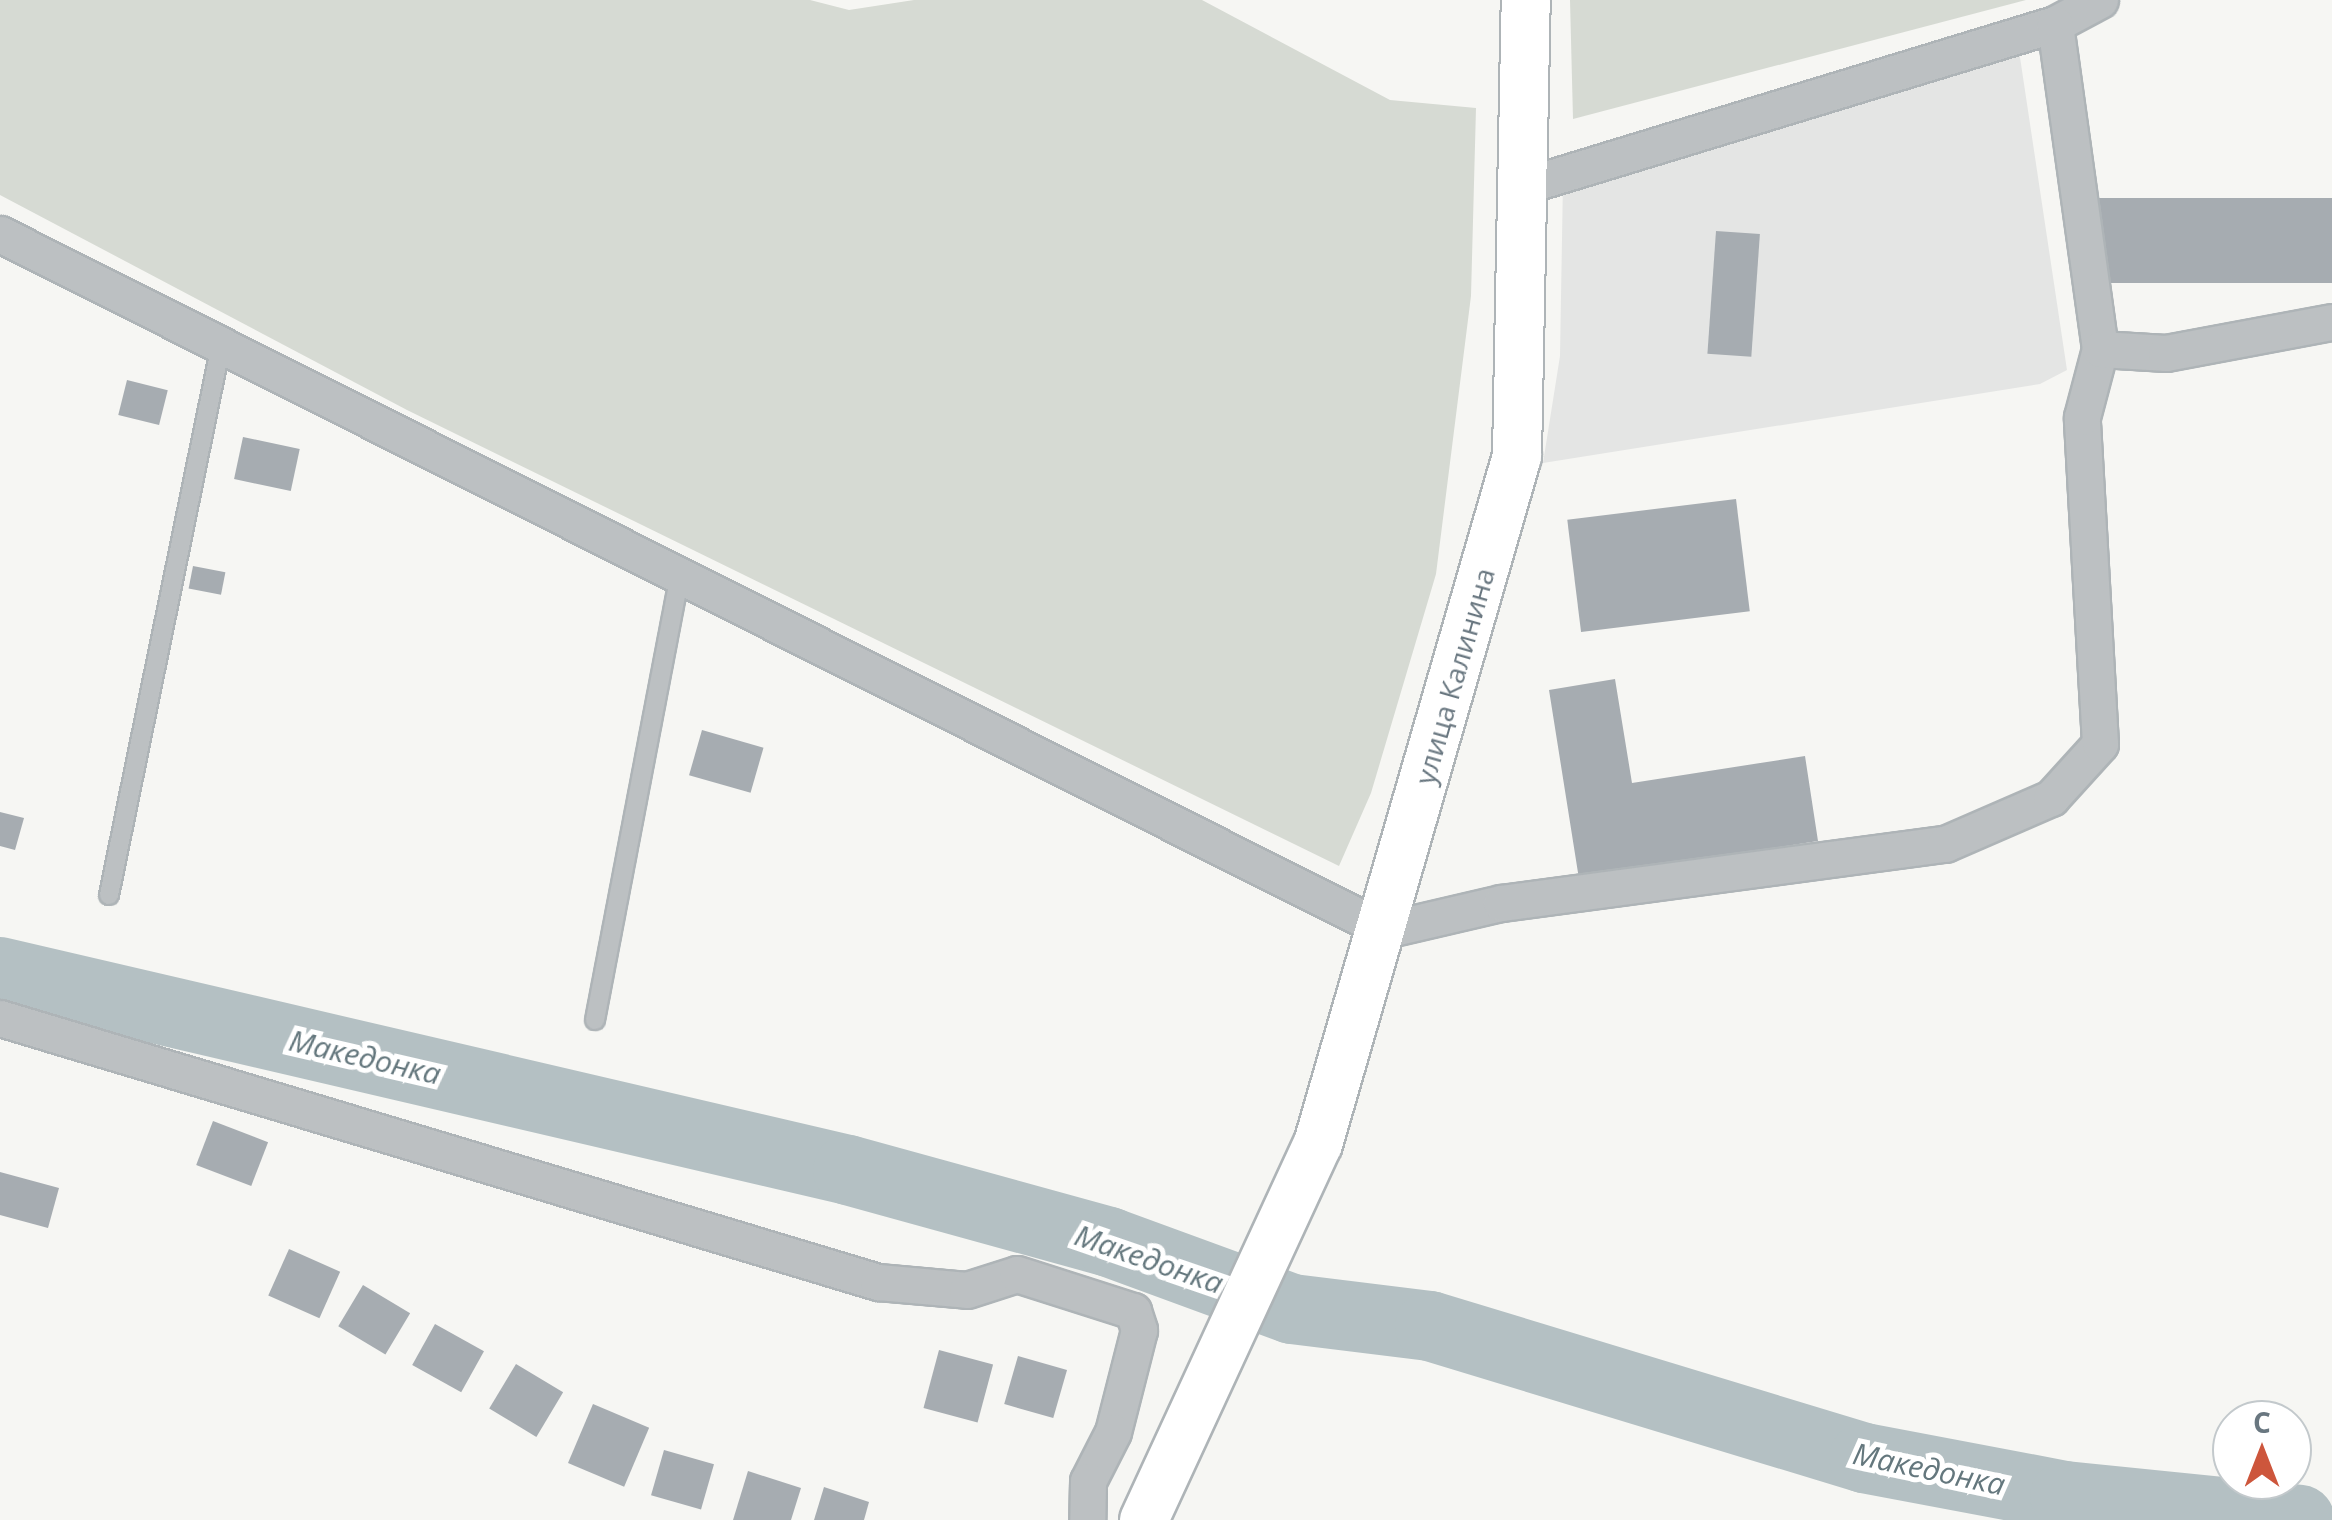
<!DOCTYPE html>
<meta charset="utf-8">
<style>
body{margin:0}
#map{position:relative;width:2332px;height:1520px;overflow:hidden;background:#f6f6f3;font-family:"Open Sans",sans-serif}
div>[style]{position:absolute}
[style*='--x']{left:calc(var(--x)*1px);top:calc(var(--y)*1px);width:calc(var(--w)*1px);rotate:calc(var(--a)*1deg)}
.built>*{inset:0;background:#e4e5e4}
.green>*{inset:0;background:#d6dad3}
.river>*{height:70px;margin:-35px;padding:0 35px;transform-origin:35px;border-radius:35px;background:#b4c0c3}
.building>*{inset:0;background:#a6acb1;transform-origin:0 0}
.roads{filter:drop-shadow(2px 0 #aeb4b7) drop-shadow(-2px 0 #aeb4b7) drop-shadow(0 2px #aeb4b7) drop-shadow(0 -2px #aeb4b7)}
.lane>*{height:18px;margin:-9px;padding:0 9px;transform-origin:9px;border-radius:9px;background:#bcc0c2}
.street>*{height:35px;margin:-17.5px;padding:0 17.5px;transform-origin:17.5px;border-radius:17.5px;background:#bcc0c2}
.secondary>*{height:48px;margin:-24px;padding:0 24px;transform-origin:24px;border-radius:24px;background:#fff}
span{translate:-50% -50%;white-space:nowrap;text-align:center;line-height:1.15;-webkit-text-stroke:10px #fff;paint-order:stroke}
.street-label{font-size:28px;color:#697780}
.water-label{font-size:30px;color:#64777d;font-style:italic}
.north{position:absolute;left:2212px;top:1400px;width:100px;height:100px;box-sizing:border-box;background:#fff;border:2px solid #c3c9cc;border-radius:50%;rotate:0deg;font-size:28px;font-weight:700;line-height:40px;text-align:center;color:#697780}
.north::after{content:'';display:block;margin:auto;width:35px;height:45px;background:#cd563c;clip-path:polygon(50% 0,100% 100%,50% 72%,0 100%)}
</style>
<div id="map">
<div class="built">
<i style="clip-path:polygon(2018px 44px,2067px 370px,2040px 384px,1543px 463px,1560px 356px,1563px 180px)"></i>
</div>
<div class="green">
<i style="clip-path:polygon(0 0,810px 0,849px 10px,914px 0,1202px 0,1390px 100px,1476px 108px,1471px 296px,1436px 574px,1371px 793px,1339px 866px,407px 410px,0 195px)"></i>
<i style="clip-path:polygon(1570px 0,2026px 0,1573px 119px)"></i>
</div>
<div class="river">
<i style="--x:0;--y:972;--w:871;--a:13.14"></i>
<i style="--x:848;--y:1170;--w:271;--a:15.4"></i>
<i style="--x:1109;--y:1242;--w:195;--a:20.1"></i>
<i style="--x:1292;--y:1309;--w:139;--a:7"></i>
<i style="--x:1430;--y:1326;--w:454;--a:16.9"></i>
<i style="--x:1864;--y:1458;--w:205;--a:10.7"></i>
<i style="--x:2065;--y:1496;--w:236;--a:5.8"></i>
</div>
<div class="building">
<i style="left:2332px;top:198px;width:85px;height:241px;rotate:90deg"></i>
<i style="left:1716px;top:231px;width:44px;height:123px;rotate:4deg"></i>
<i style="left:127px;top:380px;width:42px;height:36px;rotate:14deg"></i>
<i style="left:243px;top:437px;width:58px;height:43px;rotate:12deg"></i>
<i style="left:1736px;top:499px;width:113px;height:170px;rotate:83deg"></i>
<i style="left:193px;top:566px;width:33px;height:23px;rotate:11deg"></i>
<i style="clip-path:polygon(1615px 679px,1632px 783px,1805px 756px,1818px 841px,1579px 879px,1549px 690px)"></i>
<i style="left:702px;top:730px;width:64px;height:47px;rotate:16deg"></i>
<i style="clip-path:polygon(0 812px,24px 818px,15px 850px,0 846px)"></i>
<i style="left:213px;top:1121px;width:59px;height:47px;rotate:21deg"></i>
<i style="clip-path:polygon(0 1172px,59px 1188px,48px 1228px,0 1215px)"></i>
<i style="left:289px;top:1249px;width:56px;height:51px;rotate:24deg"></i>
<i style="left:363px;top:1285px;width:55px;height:48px;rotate:31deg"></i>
<i style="left:435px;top:1324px;width:56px;height:47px;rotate:29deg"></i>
<i style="left:939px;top:1350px;width:56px;height:60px;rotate:15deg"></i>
<i style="left:1018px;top:1356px;width:51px;height:50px;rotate:16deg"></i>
<i style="left:516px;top:1364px;width:55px;height:52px;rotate:31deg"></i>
<i style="left:593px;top:1404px;width:61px;height:64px;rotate:23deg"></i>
<i style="left:664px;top:1450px;width:52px;height:47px;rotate:16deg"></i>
<i style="clip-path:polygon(748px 1471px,801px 1488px,791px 1520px,733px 1520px)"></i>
<i style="clip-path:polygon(824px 1487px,869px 1502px,864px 1520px,814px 1520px)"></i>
</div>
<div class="roads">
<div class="lane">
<i style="--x:109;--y:895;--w:561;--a:-78.49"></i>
<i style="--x:595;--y:1020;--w:453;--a:-79.2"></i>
</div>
<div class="street">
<i style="--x:1527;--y:185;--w:552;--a:-16.96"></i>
<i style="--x:2055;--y:24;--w:51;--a:-28.1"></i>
<i style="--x:0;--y:234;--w:1550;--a:26.68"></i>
<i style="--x:1385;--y:930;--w:119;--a:-13.1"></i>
<i style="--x:1501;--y:903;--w:448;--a:-7.6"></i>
<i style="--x:1945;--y:844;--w:116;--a:-23.5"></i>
<i style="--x:2051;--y:798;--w:73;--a:-47.8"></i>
<i style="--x:2100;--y:744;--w:327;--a:-93.2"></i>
<i style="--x:2082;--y:417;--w:70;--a:-75.2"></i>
<i style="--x:2100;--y:349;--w:328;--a:-97.9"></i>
<i style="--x:2100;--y:349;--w:66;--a:3.5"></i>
<i style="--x:2166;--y:353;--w:169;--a:-10.6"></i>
<i style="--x:0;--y:1018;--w:917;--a:16.74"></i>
<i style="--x:878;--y:1282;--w:89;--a:5.1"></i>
<i style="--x:967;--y:1290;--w:52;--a:-17.7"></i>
<i style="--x:1017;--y:1274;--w:122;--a:17.7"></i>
<i style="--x:1133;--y:1311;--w:20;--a:72"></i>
<i style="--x:1139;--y:1330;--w:105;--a:104.3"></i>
<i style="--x:1113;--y:1432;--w:55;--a:117"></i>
<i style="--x:1088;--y:1481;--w:39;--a:91"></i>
</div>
<div class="secondary">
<i style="--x:1144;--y:1520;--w:414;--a:-65.2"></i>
<i style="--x:1318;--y:1144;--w:716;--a:-73.87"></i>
<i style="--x:1517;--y:456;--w:456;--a:-88.9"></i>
</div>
</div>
<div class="street-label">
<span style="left:1454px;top:676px;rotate:-74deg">улица Калинина</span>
</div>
<div class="water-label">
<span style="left:365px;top:1057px;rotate:13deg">Македонка</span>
<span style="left:1149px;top:1259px;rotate:19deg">Македонка</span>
<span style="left:1929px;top:1469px;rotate:12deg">Македонка</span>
</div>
<div class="north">С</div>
</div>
